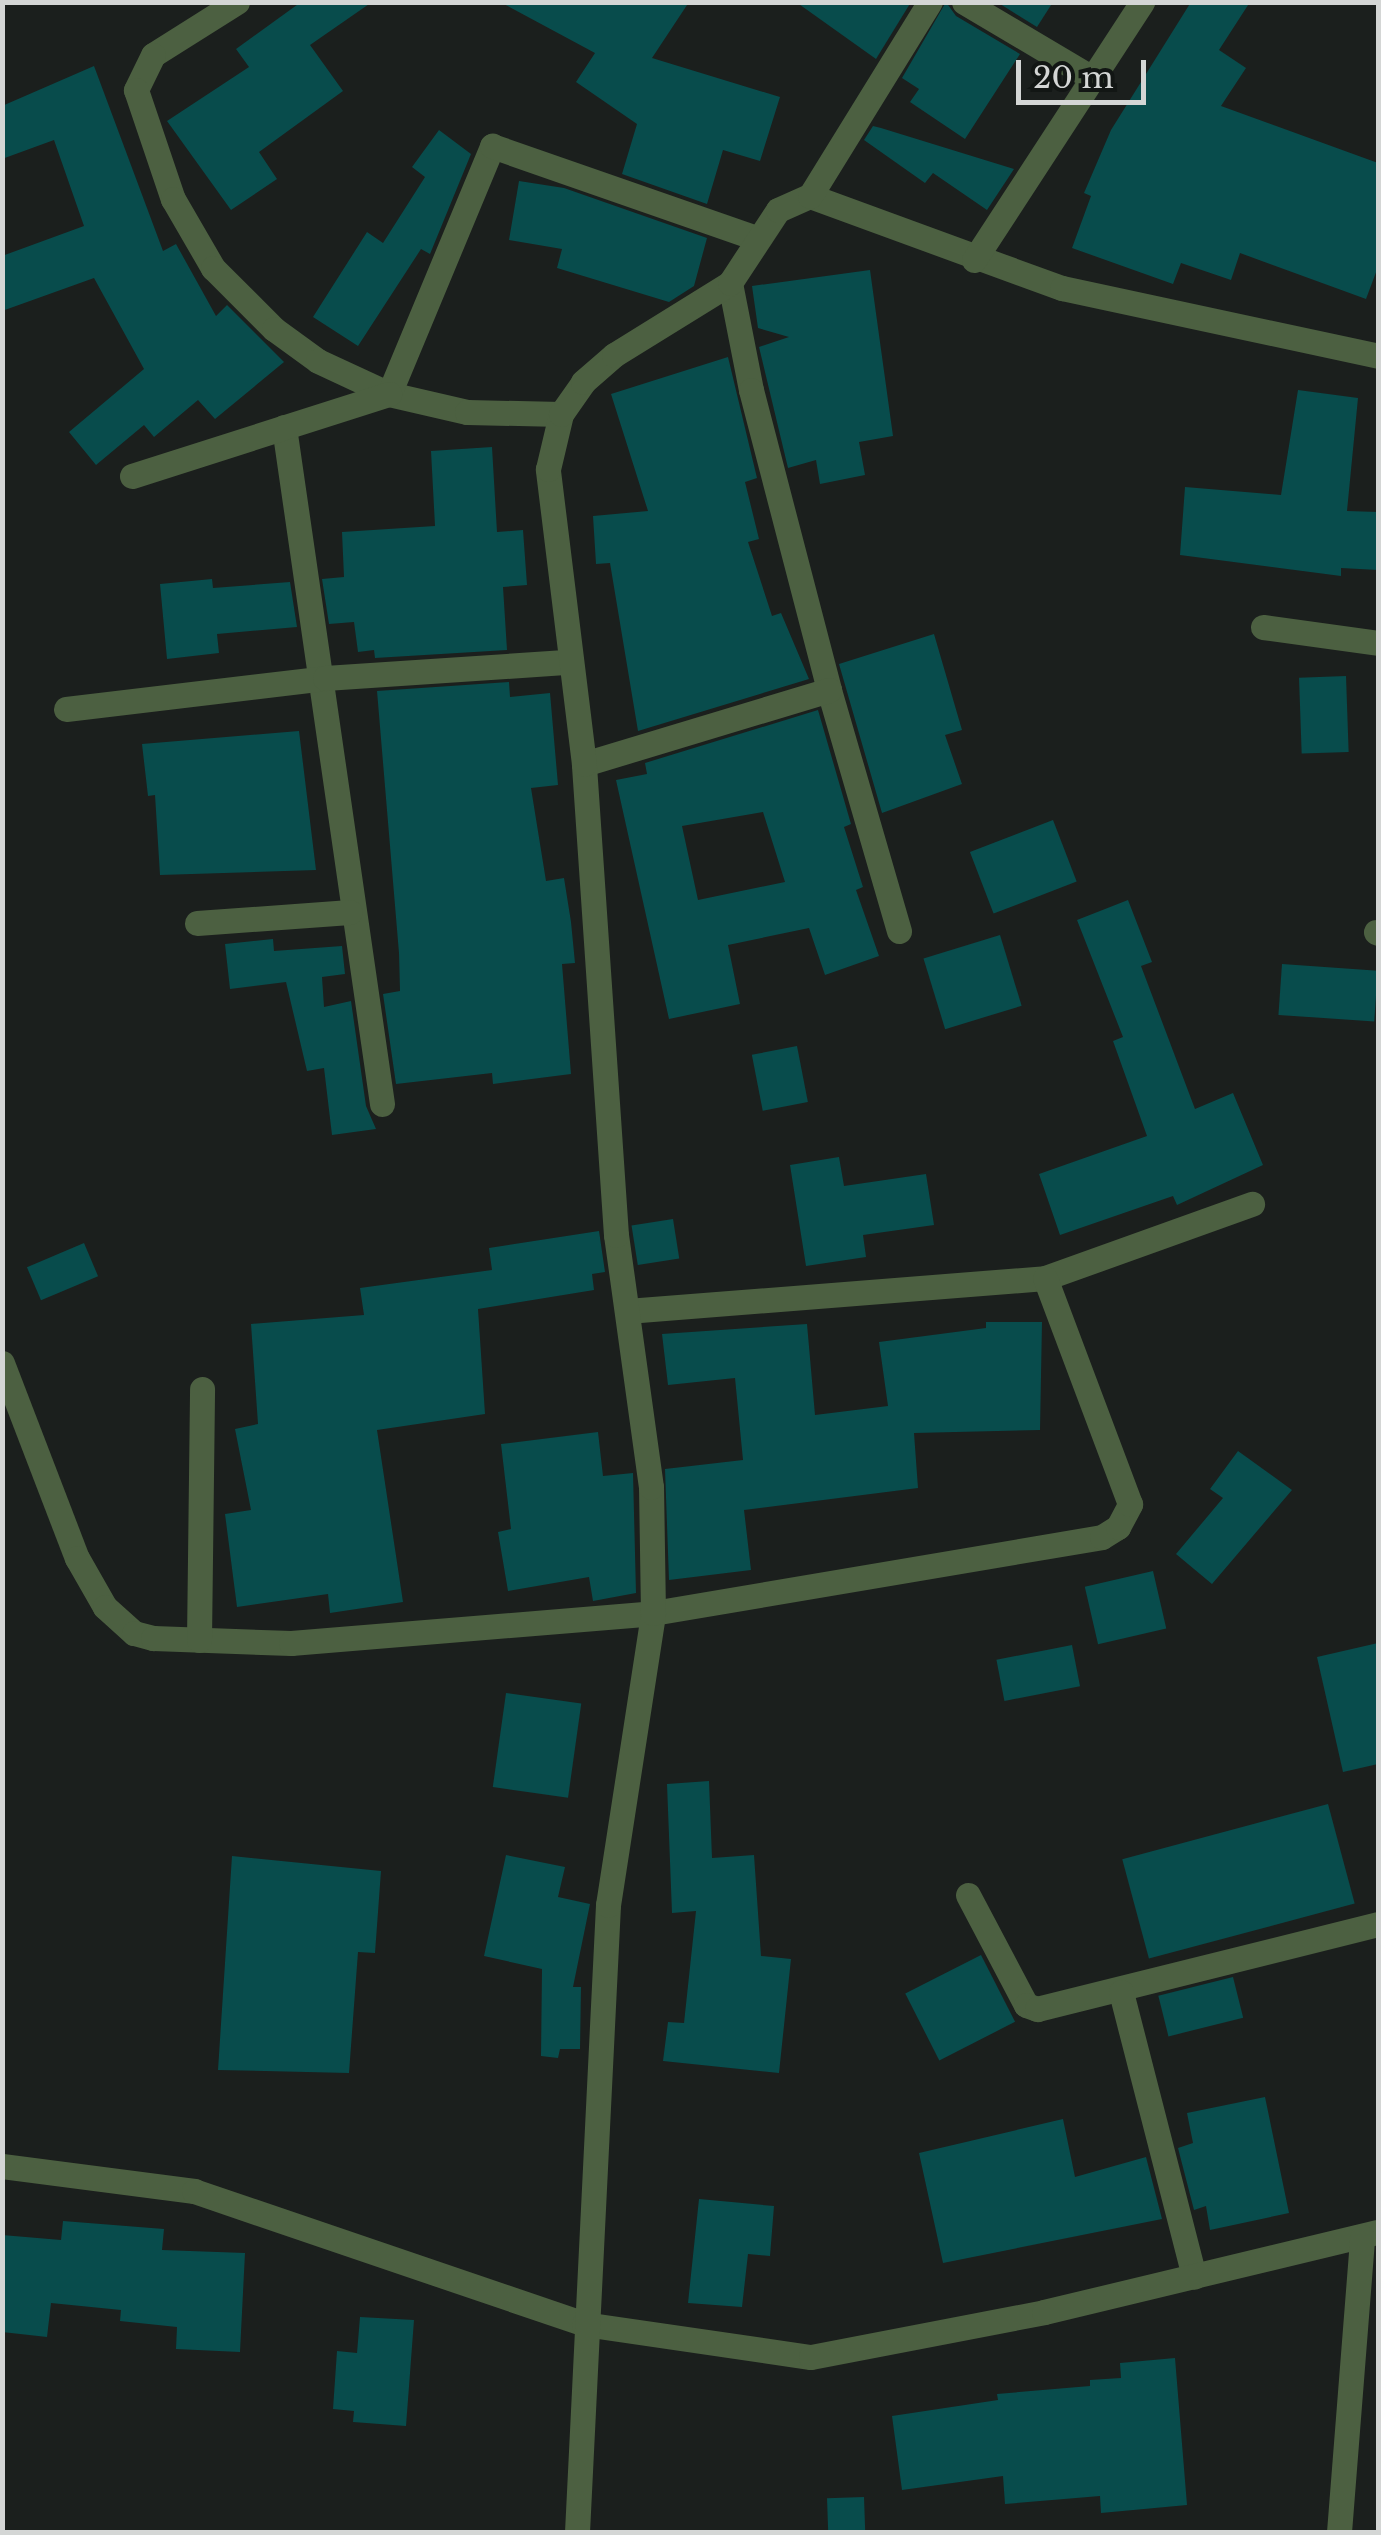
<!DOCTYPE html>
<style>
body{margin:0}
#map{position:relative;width:1381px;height:2535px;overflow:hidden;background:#1b1f1d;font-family:"Libre Baskerville",serif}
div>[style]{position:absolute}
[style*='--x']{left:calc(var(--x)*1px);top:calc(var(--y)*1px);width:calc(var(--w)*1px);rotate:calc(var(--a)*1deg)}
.building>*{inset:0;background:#084c4c;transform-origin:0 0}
.minor>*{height:25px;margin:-12.5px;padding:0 12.5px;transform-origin:12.5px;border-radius:12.5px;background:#4c6041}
span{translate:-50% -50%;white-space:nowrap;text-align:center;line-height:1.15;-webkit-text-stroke:8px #121614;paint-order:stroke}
.frame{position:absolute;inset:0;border:5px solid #d4d6d5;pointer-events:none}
.scale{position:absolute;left:1016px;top:60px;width:130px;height:45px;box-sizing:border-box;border:5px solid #d4d6d5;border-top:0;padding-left:12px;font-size:30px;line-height:35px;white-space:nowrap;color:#d4d6d5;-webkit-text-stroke:8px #121614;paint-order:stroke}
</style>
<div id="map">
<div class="building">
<i style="clip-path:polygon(301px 2px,372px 2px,310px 45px,343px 91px,259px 152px,277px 179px,231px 210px,167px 121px,249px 67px,236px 49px)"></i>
<i style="clip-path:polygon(500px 2px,689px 2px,652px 58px,780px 97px,760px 161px,723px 150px,707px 204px,622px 174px,637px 124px,576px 82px,595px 53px)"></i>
<i style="clip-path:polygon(796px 2px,911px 2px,876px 59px)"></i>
<i style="clip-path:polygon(946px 2px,956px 16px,1020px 54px,965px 139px,910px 102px,919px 89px,902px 78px)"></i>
<i style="clip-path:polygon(997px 2px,1053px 2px,1037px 27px)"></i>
<i style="clip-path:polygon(1191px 2px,1250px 2px,1219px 50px,1246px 68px,1221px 106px,1378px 163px,1378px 267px,1366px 299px,1240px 253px,1231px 280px,1181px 263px,1173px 284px,1072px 248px,1091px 196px,1084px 193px,1111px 130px)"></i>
<i style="clip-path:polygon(94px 66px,163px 251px,176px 244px,216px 316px,227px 305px,284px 362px,215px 419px,198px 400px,154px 437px,144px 425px,96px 465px,69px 432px,144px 369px,94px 278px,2px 311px,2px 256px,84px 226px,54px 140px,2px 159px,2px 106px)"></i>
<i style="clip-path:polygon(873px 126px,881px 128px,1014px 169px,987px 210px,933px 173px,925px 183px,864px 140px)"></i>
<i style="clip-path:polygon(439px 130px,471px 154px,430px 254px,421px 249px,358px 346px,313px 317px,367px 232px,383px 243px,425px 177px,412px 167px)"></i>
<i style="clip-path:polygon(519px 181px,564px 188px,707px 238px,694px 286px,669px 302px,557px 268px,562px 249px,509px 240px)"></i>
<i style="clip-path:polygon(870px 270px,893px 436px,859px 442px,865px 475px,820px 484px,816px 460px,788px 468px,759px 347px,789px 337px,758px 328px,752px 286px)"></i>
<i style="clip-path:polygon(728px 357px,757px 478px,745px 482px,759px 539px,748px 542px,772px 616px,781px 613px,809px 679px,638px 731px,610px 563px,596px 564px,593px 516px,648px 511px,611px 394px)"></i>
<i style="clip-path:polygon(1298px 390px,1358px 398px,1347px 511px,1378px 512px,1378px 570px,1341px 568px,1341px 576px,1180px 555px,1185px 487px,1281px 495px)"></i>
<i style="clip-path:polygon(492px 447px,497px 532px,523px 530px,527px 585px,503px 587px,507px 650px,375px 658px,374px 650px,358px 652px,354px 622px,329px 624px,322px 579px,344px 577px,342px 532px,435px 526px,431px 451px)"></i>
<i style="clip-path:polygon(212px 579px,213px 588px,290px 582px,297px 627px,217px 634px,219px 653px,167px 659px,160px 584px)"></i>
<i style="clip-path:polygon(934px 634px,962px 730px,945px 735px,962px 784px,882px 813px,839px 664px)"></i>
<i style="left:1346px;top:676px;width:76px;height:47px;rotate:88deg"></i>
<i style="clip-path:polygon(509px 682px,510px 697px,550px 693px,558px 785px,531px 788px,546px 881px,564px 878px,571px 922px,575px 963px,562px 964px,571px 1074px,493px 1084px,492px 1073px,396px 1084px,383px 994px,400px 991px,399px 953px,377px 691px)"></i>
<i style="clip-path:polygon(evenodd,818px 710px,851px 824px,844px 827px,863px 887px,856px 890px,879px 956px,825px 975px,809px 928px,728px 945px,740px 1004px,669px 1019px,616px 780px,647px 774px,645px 763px,818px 710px,763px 812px,785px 882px,698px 900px,682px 826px,763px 812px)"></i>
<i style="clip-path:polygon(299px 731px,316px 870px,160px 875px,155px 795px,148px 796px,142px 744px)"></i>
<i style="left:1053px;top:820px;width:66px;height:89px;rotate:69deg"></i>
<i style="clip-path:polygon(1128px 900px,1152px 962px,1141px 966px,1195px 1109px,1233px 1093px,1263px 1165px,1177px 1205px,1173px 1196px,1060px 1235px,1039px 1174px,1147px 1136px,1113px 1041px,1123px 1037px,1077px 920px)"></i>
<i style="left:1000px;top:935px;width:74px;height:80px;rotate:73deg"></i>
<i style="clip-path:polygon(273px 939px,274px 951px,342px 946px,345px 974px,322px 977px,324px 1007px,351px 1001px,366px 1106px,376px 1129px,332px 1135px,324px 1068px,307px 1071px,286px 982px,230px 989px,225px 944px)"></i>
<i style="left:1282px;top:964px;width:96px;height:51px;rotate:4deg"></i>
<i style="left:797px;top:1046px;width:57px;height:46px;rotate:79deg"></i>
<i style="clip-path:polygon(839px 1157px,844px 1186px,926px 1174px,934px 1225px,863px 1235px,866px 1257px,806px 1266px,790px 1165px)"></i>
<i style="left:673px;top:1219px;width:40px;height:42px;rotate:81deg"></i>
<i style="clip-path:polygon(599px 1231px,605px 1272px,592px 1274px,594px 1290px,478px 1309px,485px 1414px,377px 1430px,403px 1602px,330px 1613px,328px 1594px,237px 1607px,225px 1514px,251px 1510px,235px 1429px,258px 1424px,251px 1324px,364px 1315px,360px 1288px,492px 1270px,489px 1248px)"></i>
<i style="left:84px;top:1243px;width:36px;height:62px;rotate:67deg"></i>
<i style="clip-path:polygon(986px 1322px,1042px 1322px,1040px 1430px,914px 1433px,918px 1488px,744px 1510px,751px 1570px,669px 1580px,665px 1469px,743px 1460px,735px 1378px,668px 1385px,662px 1334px,807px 1324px,815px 1415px,888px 1406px,879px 1342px,986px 1328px)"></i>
<i style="clip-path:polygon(598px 1432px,603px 1476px,633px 1473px,636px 1593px,593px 1601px,589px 1577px,508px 1591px,498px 1532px,511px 1529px,501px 1444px)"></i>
<i style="clip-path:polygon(1238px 1451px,1292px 1490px,1212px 1584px,1176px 1554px,1223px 1498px,1210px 1489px)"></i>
<i style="left:1153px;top:1571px;width:59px;height:70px;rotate:77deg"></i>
<i style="clip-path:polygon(1378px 1643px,1378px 1764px,1343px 1772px,1317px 1657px)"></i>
<i style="left:1072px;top:1645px;width:42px;height:77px;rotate:79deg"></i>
<i style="left:506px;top:1693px;width:76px;height:95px;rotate:8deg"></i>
<i style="clip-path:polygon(709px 1781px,712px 1858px,754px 1855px,761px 1956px,791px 1959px,779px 2073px,663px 2061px,668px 2022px,684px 2023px,696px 1911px,672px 1913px,667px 1784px)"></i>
<i style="left:1328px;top:1804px;width:103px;height:213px;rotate:75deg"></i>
<i style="clip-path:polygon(506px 1855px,565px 1867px,558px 1897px,590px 1904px,573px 1987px,581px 1987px,580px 2049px,560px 2049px,558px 2058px,541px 2056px,542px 1969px,484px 1956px)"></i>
<i style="clip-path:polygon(232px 1856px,381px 1871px,375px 1953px,358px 1952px,349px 2073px,218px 2070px)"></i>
<i style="left:981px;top:1955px;width:75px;height:85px;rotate:63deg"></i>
<i style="left:1233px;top:1977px;width:42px;height:77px;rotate:76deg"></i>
<i style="clip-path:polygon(1265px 2097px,1289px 2213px,1210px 2230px,1206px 2206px,1194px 2210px,1178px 2148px,1193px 2143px,1187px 2113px)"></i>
<i style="clip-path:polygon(1063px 2119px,1075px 2177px,1146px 2157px,1162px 2219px,943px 2263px,919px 2153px)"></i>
<i style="clip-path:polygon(699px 2199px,774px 2206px,770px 2256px,748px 2254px,742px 2307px,688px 2303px)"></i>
<i style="clip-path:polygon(63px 2221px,164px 2229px,162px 2250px,245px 2253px,240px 2352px,176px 2349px,177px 2327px,120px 2321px,121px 2310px,51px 2303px,47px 2337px,2px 2332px,2px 2235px,61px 2240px)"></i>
<i style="clip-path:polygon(360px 2317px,414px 2320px,406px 2426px,353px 2422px,354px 2411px,333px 2409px,337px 2351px,357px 2353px)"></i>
<i style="clip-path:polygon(1175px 2358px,1187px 2505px,1101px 2513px,1100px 2496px,1005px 2504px,1003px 2476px,902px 2490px,892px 2416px,998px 2400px,997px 2394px,1090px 2386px,1090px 2380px,1121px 2378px,1120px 2363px)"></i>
<i style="left:864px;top:2497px;width:35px;height:37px;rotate:88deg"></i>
</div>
<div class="minor">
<i style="--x:237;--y:2;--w:99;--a:147.8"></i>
<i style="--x:153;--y:55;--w:39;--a:116"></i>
<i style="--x:136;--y:90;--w:115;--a:71.3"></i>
<i style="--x:173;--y:199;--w:80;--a:59.9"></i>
<i style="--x:213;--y:268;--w:86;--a:45"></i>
<i style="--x:274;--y:329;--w:54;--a:36"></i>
<i style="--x:318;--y:361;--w:78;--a:24.9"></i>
<i style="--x:389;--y:394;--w:80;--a:13"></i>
<i style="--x:467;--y:412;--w:94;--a:1.2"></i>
<i style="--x:964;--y:2;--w:149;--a:30.7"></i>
<i style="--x:810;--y:196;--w:268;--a:20.1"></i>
<i style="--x:1062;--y:288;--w:323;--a:12.1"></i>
<i style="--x:974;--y:260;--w:308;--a:-56.9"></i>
<i style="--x:730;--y:283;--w:109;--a:78.9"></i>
<i style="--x:751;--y:390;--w:310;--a:75.4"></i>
<i style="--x:829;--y:690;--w:251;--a:73.8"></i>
<i style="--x:389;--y:394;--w:269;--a:-67.4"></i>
<i style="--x:492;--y:146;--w:280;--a:19.2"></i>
<i style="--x:284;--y:427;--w:684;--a:81.76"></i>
<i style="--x:132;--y:476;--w:270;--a:-17.7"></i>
<i style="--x:1263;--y:627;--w:116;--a:7.9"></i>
<i style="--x:66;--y:709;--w:261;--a:-6.8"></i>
<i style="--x:325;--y:678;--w:244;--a:-3.8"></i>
<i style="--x:584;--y:764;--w:256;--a:-16.8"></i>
<i style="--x:197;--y:923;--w:153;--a:-4.1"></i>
<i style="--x:1376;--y:932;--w:2;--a:27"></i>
<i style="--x:627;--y:1311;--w:419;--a:-4.5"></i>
<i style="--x:1045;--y:1278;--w:220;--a:-19.7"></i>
<i style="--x:2;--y:1363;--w:209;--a:69"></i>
<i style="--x:77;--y:1558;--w:56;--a:60.3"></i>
<i style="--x:105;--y:1607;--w:39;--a:42"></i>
<i style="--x:134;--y:1633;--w:20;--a:15"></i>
<i style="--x:153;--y:1638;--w:138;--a:2.1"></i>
<i style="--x:291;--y:1643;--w:363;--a:-4.7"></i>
<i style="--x:653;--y:1613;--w:455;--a:-9.6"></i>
<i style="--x:1102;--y:1537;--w:19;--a:-32"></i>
<i style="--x:1118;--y:1527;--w:26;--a:-62"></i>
<i style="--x:1130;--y:1504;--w:241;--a:-110.6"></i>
<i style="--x:199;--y:1640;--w:251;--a:-89.3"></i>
<i style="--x:968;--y:1895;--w:124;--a:62.2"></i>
<i style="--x:1026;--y:2005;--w:12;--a:20"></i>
<i style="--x:1037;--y:2009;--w:351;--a:-14"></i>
<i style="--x:1121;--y:1992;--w:294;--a:75.6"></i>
<i style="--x:2;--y:2166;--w:194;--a:7.4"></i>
<i style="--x:194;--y:2191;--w:412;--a:18.8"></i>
<i style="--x:584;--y:2324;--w:229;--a:8.3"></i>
<i style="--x:811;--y:2357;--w:237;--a:-10.9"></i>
<i style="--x:1044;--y:2312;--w:343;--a:-13.5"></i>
<i style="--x:577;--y:2532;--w:628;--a:-87.17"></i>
<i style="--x:608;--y:1905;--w:295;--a:-81.2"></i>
<i style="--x:653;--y:1613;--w:126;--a:-90.9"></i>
<i style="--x:651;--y:1487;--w:254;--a:-97.9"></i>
<i style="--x:616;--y:1235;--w:472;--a:-93.9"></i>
<i style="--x:584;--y:764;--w:297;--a:-97"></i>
<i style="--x:548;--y:469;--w:57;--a:-76.7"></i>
<i style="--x:561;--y:414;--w:39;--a:-55"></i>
<i style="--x:583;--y:382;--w:41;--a:-41.1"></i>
<i style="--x:614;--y:355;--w:137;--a:-31.8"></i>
<i style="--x:730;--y:283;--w:87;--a:-56.7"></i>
<i style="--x:778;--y:210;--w:35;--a:-24"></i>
<i style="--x:810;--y:196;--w:228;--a:-58.3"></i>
<i style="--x:1339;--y:2532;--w:296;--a:-85.5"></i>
</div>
<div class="frame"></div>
<div class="scale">20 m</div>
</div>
